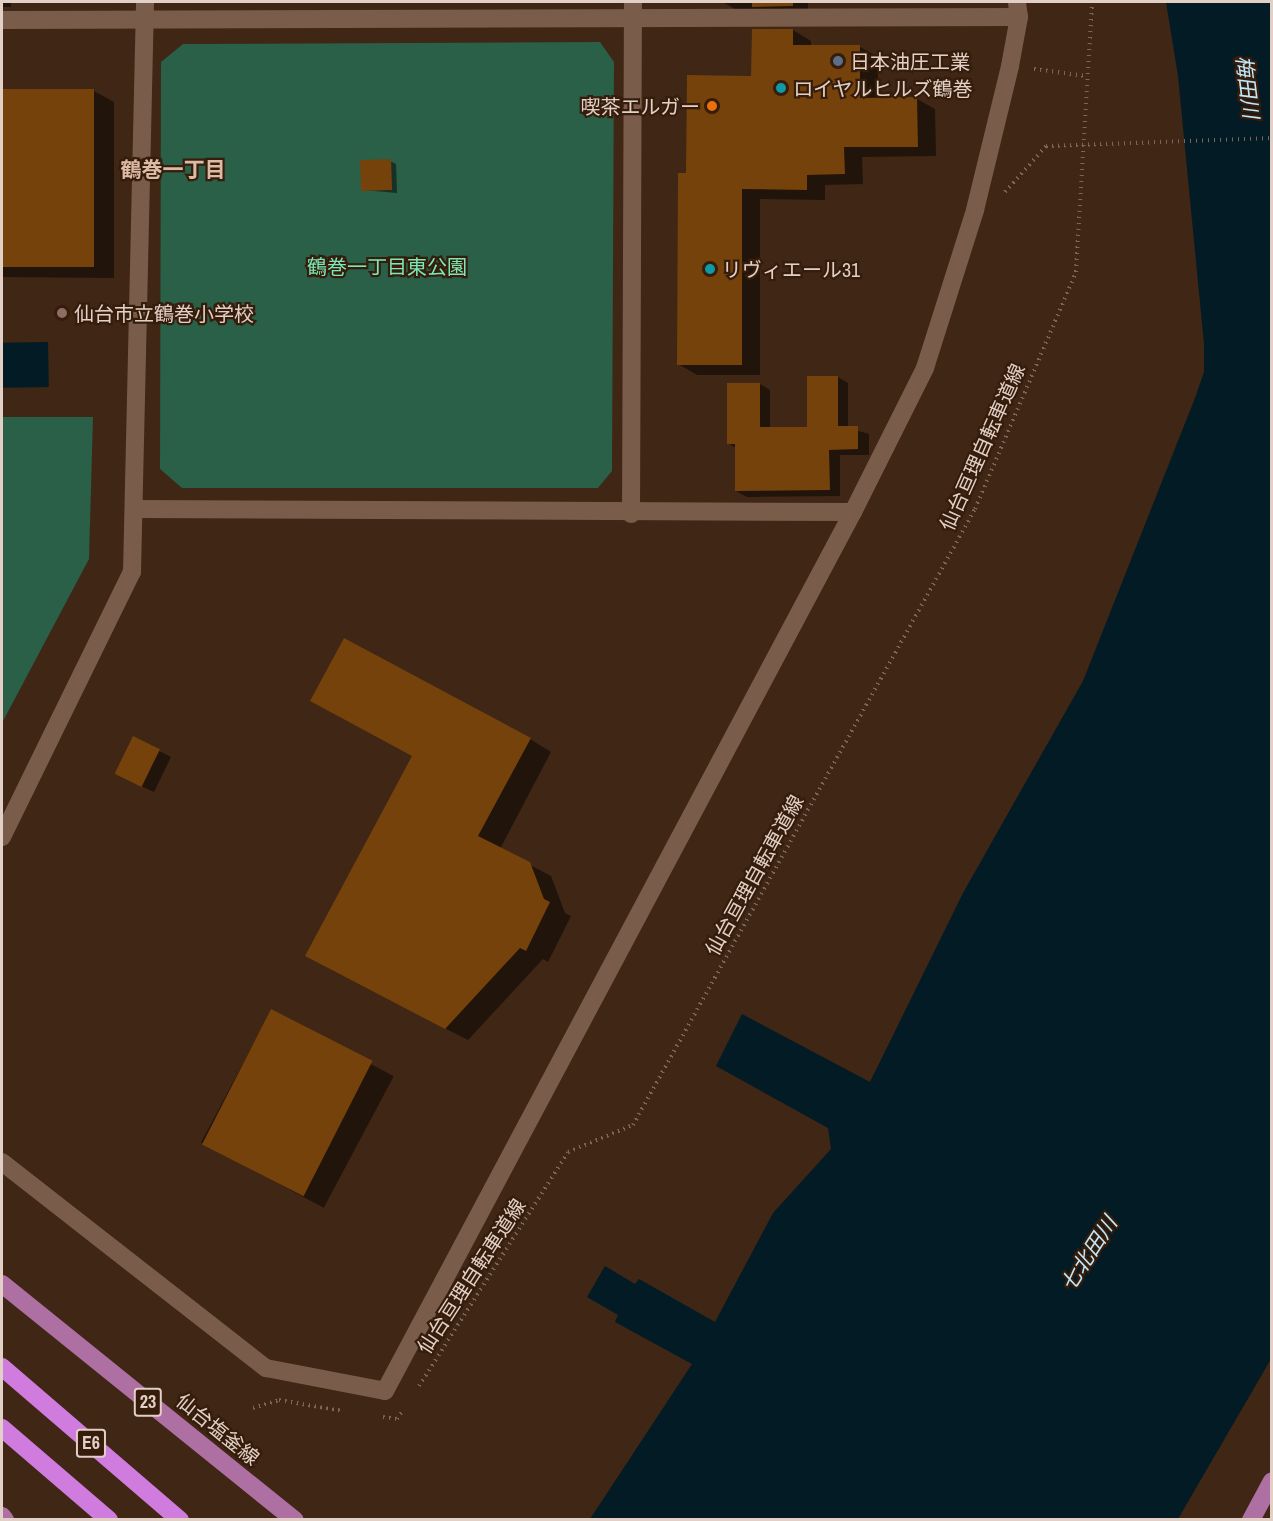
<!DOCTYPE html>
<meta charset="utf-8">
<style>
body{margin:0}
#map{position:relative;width:1273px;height:1521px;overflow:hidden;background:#3f2615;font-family:"Archivo Narrow","Noto Sans JP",sans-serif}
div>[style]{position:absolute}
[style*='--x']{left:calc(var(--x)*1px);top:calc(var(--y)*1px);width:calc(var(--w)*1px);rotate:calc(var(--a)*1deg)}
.green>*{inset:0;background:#2a5f48}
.water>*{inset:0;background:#021b25;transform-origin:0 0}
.shadow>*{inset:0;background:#0007;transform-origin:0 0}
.building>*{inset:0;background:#74420a;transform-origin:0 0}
.path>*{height:4px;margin-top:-2px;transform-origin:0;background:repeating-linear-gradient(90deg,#7c6658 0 1.5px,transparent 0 6px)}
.minor>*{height:18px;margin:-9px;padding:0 9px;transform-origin:9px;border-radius:9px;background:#7a5c4a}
.major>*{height:18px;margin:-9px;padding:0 9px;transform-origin:9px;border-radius:9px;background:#ae6fa3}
.highway>*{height:18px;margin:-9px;padding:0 9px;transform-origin:9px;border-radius:9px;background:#d07bde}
.dots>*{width:16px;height:16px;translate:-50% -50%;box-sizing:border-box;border:3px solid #351c0b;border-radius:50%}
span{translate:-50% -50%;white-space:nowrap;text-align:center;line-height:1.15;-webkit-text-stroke:4.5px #351c0b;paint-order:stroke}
.shield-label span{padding:2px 4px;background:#351c0b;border:2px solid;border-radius:4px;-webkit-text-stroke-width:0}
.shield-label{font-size:18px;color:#e2d0c6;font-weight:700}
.poi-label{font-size:20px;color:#e2d0c6}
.left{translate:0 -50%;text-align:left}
.right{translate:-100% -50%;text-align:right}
.park-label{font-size:20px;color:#7ae8b8}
.street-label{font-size:20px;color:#e2d0c6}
.water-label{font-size:21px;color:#c0e9fc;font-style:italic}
.neighbourhood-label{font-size:21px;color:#dcbba6;font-weight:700}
.frame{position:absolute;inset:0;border:3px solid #e2d0c6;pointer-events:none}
</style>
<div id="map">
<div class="green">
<i style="clip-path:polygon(600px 42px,614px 62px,612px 471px,598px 488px,182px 488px,160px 469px,161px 62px,183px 44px)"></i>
<i style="clip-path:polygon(2px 417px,93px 417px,89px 559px,2px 723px)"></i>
</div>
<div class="water">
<i style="clip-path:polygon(1166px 2px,1271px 2px,1271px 1359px,1178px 1519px,590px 1519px,692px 1364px,615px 1322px,618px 1315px,587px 1297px,605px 1266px,635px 1284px,639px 1279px,715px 1322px,773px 1213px,831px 1149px,828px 1128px,716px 1066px,742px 1014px,870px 1082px,963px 893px,1083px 681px,1195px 398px,1204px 372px,1204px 344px,1178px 76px)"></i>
<i style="left:48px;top:342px;width:45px;height:46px;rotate:89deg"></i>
</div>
<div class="shadow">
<i style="left:2px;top:2px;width:9px;height:5px"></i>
<i style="clip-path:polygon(723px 2px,808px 2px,808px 14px,738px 11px)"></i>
<i style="clip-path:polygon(793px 30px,811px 41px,811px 47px,860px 47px,878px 57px,878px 99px,917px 99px,935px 109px,936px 156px,862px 157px,863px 184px,825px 185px,825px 200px,760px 199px,760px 375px,697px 375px,678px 364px,687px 174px,753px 77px)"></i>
<i style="clip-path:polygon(2px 90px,94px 91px,114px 102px,114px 278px,2px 277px)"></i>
<i style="clip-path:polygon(390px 161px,396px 164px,397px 193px,363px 190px)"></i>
<i style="clip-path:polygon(838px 377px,848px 383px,848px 428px,869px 434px,869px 455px,840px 455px,840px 496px,747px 497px,736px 491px,736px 448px,728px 443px,760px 384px,770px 390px,770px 428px,809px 428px)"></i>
<i style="clip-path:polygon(134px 738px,171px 757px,154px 792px,128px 780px)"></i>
<i style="clip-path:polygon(530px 739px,551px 752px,500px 849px,551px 876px,565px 913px,571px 916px,548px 962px,543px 959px,468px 1040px,328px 968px)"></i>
<i style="left:271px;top:1011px;width:139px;height:149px;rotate:28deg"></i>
</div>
<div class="building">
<i style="clip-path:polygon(752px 2px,793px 2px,793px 6px,752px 7px)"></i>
<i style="clip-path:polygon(752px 29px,793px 29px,793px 45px,860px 45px,860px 98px,917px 97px,918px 147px,844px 147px,845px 174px,807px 175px,807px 190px,742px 189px,742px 365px,677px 365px,678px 173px,686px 173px,687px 75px,751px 76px)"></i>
<i style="left:2px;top:89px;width:92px;height:178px"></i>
<i style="left:391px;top:159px;width:31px;height:31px;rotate:88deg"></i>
<i style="clip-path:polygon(807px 376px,838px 376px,838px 426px,858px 426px,858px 449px,829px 450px,830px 490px,735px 491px,735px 444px,727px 444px,727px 383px,760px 383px,760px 427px,807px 427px)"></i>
<i style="clip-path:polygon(344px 638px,531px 738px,478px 836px,530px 862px,544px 899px,550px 902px,526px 951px,520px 948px,445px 1029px,305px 956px,412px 756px,310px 701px)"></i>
<i style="left:133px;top:736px;width:30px;height:42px;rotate:26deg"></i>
<i style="left:271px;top:1009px;width:114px;height:152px;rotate:27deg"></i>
</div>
<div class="path">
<i style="--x:1034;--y:69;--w:53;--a:7.5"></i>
<i style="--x:1005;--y:192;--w:62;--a:-48.3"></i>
<i style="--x:1046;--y:146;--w:226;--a:-2"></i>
<i style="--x:419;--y:1386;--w:277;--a:-57.5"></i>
<i style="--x:568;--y:1152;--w:70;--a:-22.6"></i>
<i style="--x:633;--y:1125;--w:705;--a:-60.96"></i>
<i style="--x:975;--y:509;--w:258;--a:-66.9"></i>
<i style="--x:1076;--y:272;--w:270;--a:-86.6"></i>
<i style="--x:253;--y:1408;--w:27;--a:-17"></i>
<i style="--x:279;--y:1400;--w:65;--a:9.8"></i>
<i style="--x:383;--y:1417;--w:14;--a:8"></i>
<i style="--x:397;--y:1419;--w:11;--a:-56"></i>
</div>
<div class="minor">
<i style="--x:2;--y:20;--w:1017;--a:-0.17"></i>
<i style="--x:134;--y:509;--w:719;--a:0.24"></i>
<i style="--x:631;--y:514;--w:512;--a:-89.78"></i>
<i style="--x:2;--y:837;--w:295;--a:-63.9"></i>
<i style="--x:132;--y:572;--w:570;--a:-88.69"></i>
<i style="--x:2;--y:1162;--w:335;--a:38"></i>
<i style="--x:266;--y:1368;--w:121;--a:10.9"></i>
<i style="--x:385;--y:1391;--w:996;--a:-61.97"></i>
<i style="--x:853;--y:512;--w:161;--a:-63.4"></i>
<i style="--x:925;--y:368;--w:166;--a:-72.4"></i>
<i style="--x:975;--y:210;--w:148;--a:-76.3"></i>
<i style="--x:1010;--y:66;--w:50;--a:-79.6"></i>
<i style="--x:1019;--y:17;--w:15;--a:-98"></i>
</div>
<div class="major">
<i style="--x:2;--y:1284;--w:376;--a:38.9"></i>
<i style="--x:2;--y:1516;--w:5;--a:53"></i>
<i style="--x:1251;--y:1520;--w:44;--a:-61.7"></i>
</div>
<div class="highway">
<i style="--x:2;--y:1367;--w:235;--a:40.7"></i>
<i style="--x:2;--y:1428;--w:141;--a:40.7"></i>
</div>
<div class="dots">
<i style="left:838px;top:61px;background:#5c6f8a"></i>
<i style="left:781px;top:88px;background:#0f9aa8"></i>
<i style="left:712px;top:106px;background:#e8710a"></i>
<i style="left:710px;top:269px;background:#0f9aa8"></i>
<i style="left:62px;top:313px;background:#8d6e63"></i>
</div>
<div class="shield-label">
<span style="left:148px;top:1402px">23</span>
<span style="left:91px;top:1443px">E6</span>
</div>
<div class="poi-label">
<span class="left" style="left:850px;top:61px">日本油圧工業</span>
<span class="left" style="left:793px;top:88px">ロイヤルヒルズ鶴巻</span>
<span class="right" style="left:700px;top:106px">喫茶エルガー</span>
<span class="left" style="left:722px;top:269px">リヴィエール31</span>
<span class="left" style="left:74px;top:313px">仙台市立鶴巻小学校</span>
</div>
<div class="park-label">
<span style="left:387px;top:266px">鶴巻一丁目東公園</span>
</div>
<div class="street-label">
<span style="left:982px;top:447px;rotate:-66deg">仙台亘理自転車道線</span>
<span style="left:754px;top:875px;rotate:-61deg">仙台亘理自転車道線</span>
<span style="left:471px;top:1276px;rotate:-57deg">仙台亘理自転車道線</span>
<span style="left:218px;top:1429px;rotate:39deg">仙台塩釜線</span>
</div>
<div class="water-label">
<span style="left:1247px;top:87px;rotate:83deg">梅田川</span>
<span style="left:1089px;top:1254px;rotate:-57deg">七北田川</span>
</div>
<div class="neighbourhood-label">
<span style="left:173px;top:170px">鶴巻一丁目</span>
</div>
<div class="frame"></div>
</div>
